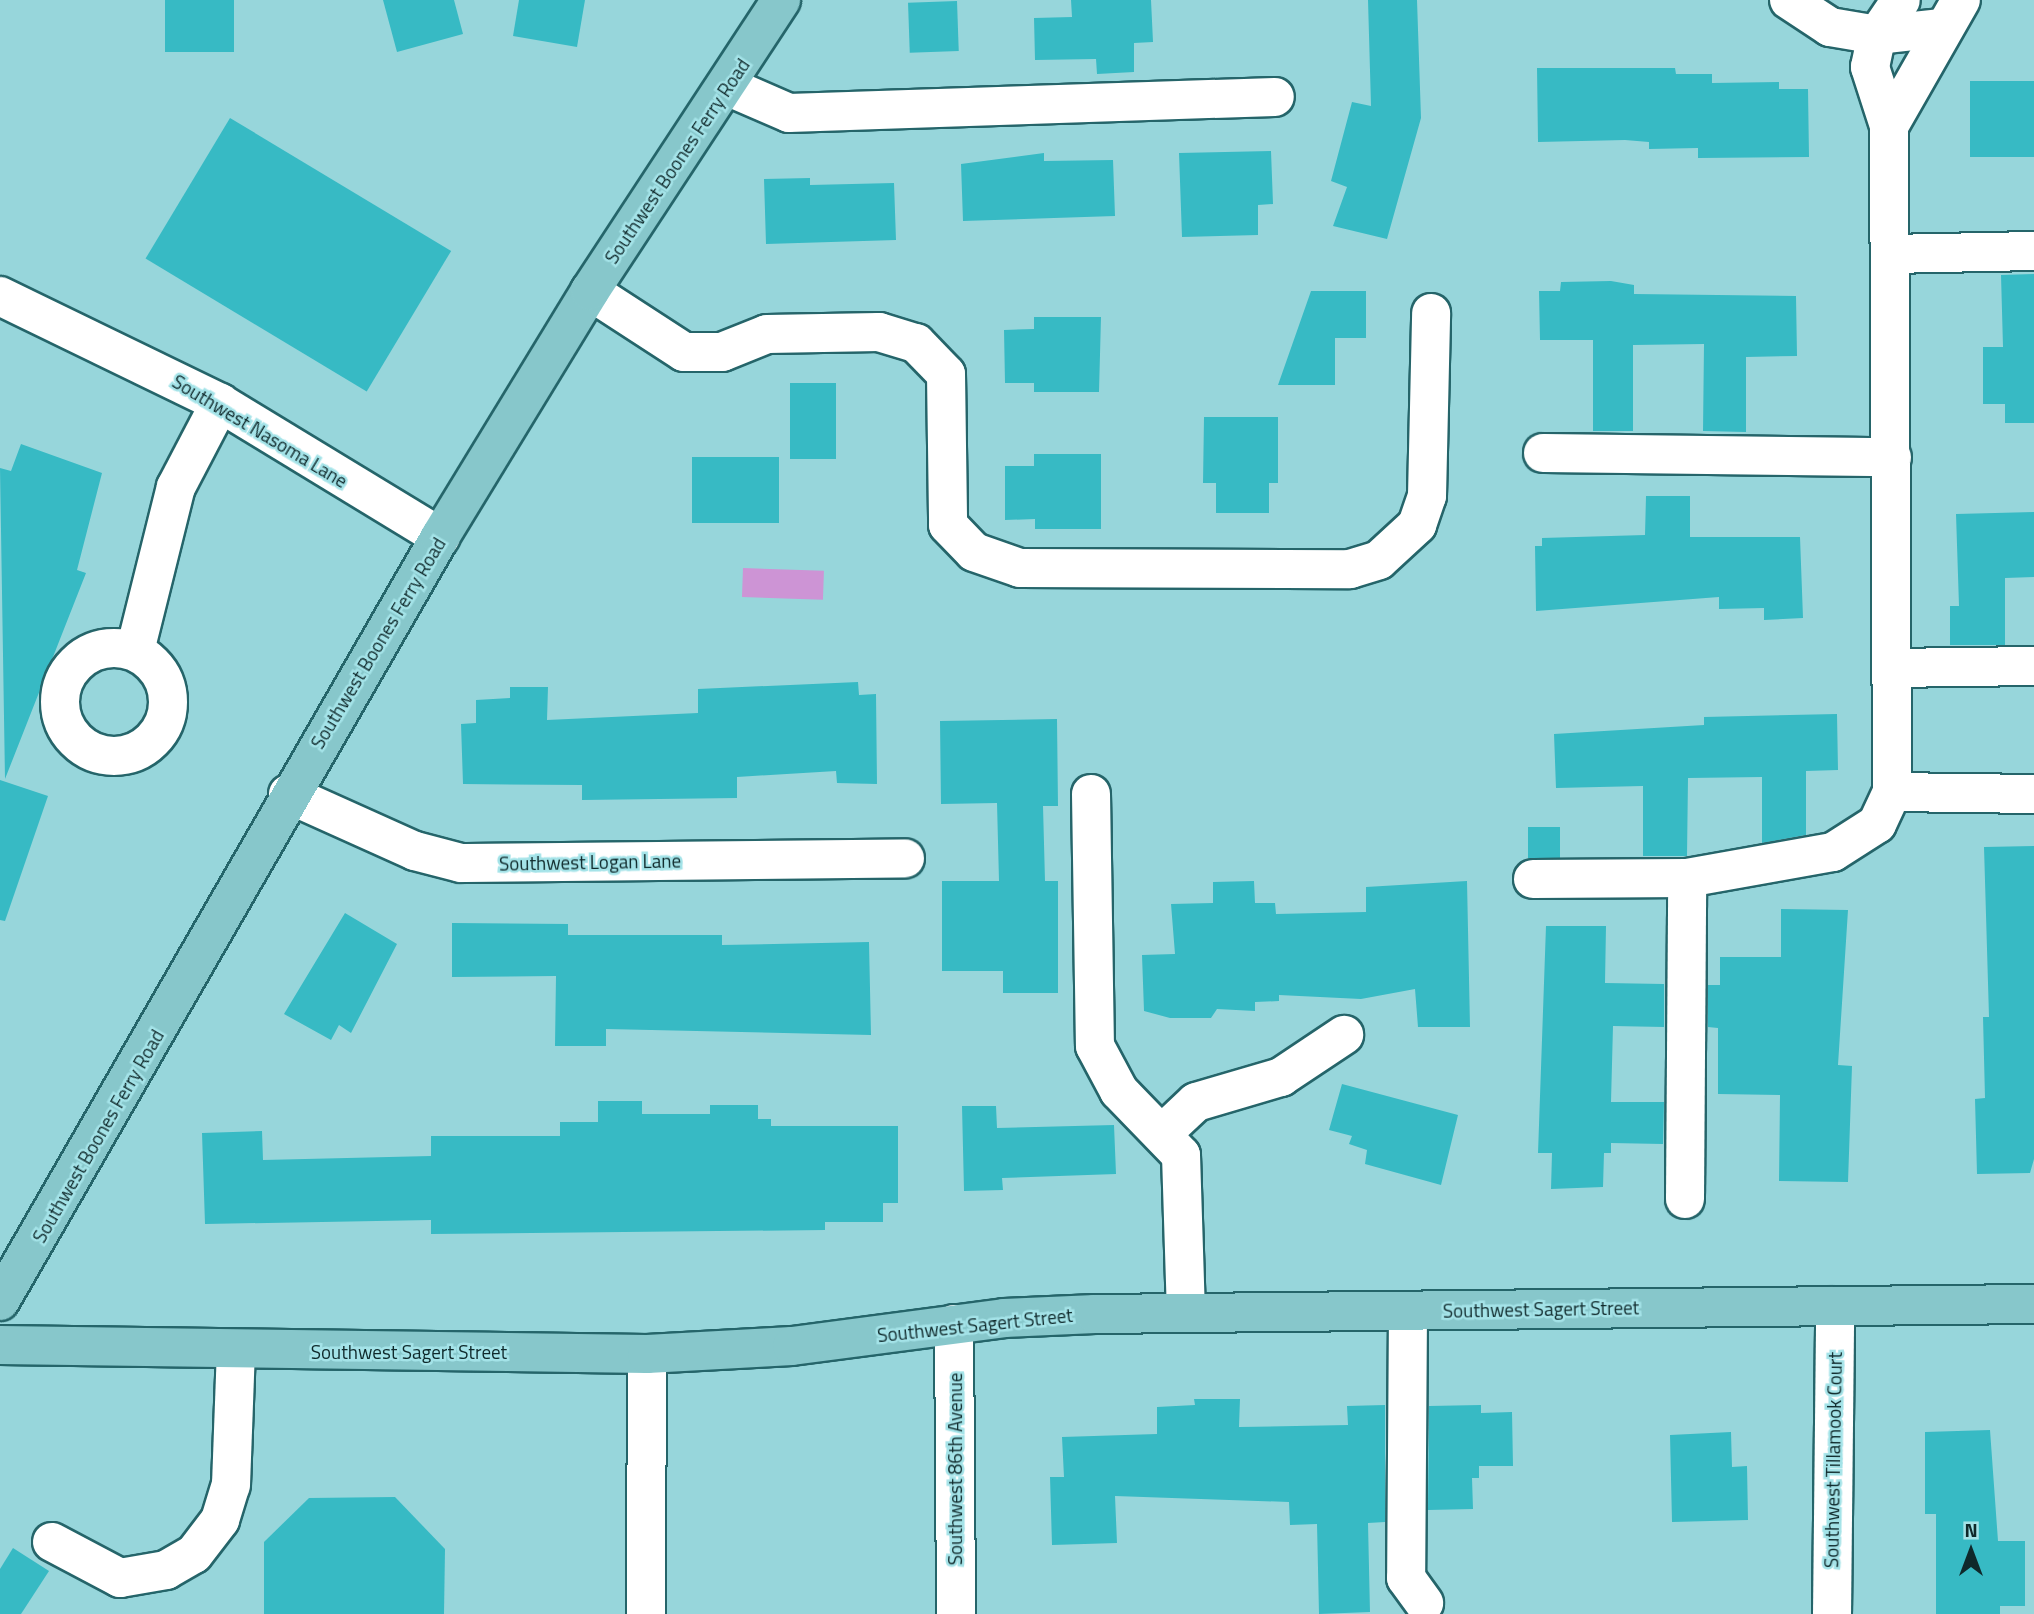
<!DOCTYPE html>
<style>
body{margin:0}
#map{position:relative;width:2034px;height:1614px;overflow:hidden;background:#97d6db;font-family:"Titillium Web",sans-serif}
div>[style]{position:absolute}
[style*='--x']{left:calc(var(--x)*1px);top:calc(var(--y)*1px);width:calc(var(--w)*1px);rotate:calc(var(--a)*1deg)}
.water>*{inset:0;background:#cd94d5;transform-origin:0 0}
.building>*{inset:0;background:#37bac4;transform-origin:0 0}
.roads{filter:drop-shadow(2px 0 #25656a) drop-shadow(-2px 0 #25656a) drop-shadow(0 2px #25656a) drop-shadow(0 -2px #25656a)}
.minor>*{height:38px;margin:-19px;padding:0 19px;transform-origin:19px;border-radius:19px;background:#fff}
.minor>.ring{margin:-19px;padding:0;box-sizing:content-box;background:none;border:38px solid #fff;border-radius:50%}
.major>*{height:38px;margin:-19px;padding:0 19px;transform-origin:19px;border-radius:19px;background:#87c7cb}
span{translate:-50% -50%;white-space:nowrap;text-align:center;line-height:1.15;-webkit-text-stroke:5px #a4e3e8;paint-order:stroke}
.street-label{font-size:19px;color:#0f292b}
.north{position:absolute;left:1936px;top:1516px;width:70px;height:70px;-webkit-text-stroke:5px #a4e3e8;paint-order:stroke;rotate:0deg;font-size:19px;font-weight:700;line-height:28px;text-align:center;color:#0f292b}
.north::after{content:'';display:block;margin:auto;width:24px;height:32px;background:#0f292b;clip-path:polygon(50% 0,100% 100%,50% 72%,0 100%)}
</style>
<div id="map">
<div class="water">
<i style="left:743px;top:568px;width:81px;height:29px;rotate:2deg"></i>
</div>
<div class="building">
<i style="left:165px;top:0;width:69px;height:52px"></i>
<i style="clip-path:polygon(383px 0,454px 0,463px 34px,397px 52px)"></i>
<i style="clip-path:polygon(519px 0,585px 0,577px 47px,513px 36px)"></i>
<i style="clip-path:polygon(1071px 0,1151px 0,1153px 42px,1134px 43px,1134px 72px,1097px 74px,1096px 59px,1035px 60px,1034px 18px,1072px 17px)"></i>
<i style="clip-path:polygon(1368px 0,1417px 0,1421px 118px,1387px 239px,1333px 226px,1347px 187px,1331px 181px,1352px 102px,1371px 106px)"></i>
<i style="left:957px;top:1px;width:50px;height:49px;rotate:88deg"></i>
<i style="clip-path:polygon(1537px 68px,1675px 68px,1676px 74px,1712px 74px,1712px 83px,1779px 82px,1779px 89px,1808px 89px,1809px 157px,1698px 158px,1698px 148px,1649px 149px,1649px 142px,1625px 140px,1538px 142px)"></i>
<i style="left:2034px;top:81px;width:76px;height:64px;rotate:90deg"></i>
<i style="left:230px;top:118px;width:258px;height:164px;rotate:31deg"></i>
<i style="clip-path:polygon(1271px 151px,1273px 204px,1258px 205px,1258px 235px,1182px 237px,1179px 153px)"></i>
<i style="clip-path:polygon(1044px 153px,1044px 161px,1113px 160px,1115px 216px,963px 221px,961px 164px)"></i>
<i style="clip-path:polygon(810px 178px,810px 185px,894px 183px,896px 240px,766px 244px,764px 179px)"></i>
<i style="clip-path:polygon(2034px 274px,2034px 423px,2005px 423px,2005px 404px,1983px 404px,1983px 347px,2003px 347px,2001px 275px)"></i>
<i style="clip-path:polygon(1611px 281px,1634px 285px,1634px 294px,1796px 296px,1797px 356px,1746px 357px,1746px 432px,1703px 431px,1704px 344px,1633px 345px,1633px 431px,1593px 431px,1593px 340px,1540px 340px,1539px 291px,1560px 291px,1561px 282px)"></i>
<i style="clip-path:polygon(1311px 291px,1366px 291px,1366px 338px,1335px 338px,1335px 385px,1278px 385px)"></i>
<i style="clip-path:polygon(1034px 317px,1101px 317px,1099px 392px,1034px 392px,1034px 383px,1005px 383px,1004px 330px,1034px 329px)"></i>
<i style="left:836px;top:383px;width:76px;height:46px;rotate:90deg"></i>
<i style="clip-path:polygon(1204px 417px,1278px 417px,1278px 483px,1269px 483px,1269px 513px,1216px 513px,1216px 483px,1203px 483px)"></i>
<i style="clip-path:polygon(21px 444px,102px 473px,77px 570px,86px 573px,5px 779px,0 468px,11px 471px)"></i>
<i style="clip-path:polygon(1034px 454px,1101px 454px,1101px 529px,1035px 529px,1035px 519px,1005px 520px,1005px 466px,1034px 466px)"></i>
<i style="left:692px;top:457px;width:87px;height:66px"></i>
<i style="clip-path:polygon(1646px 496px,1690px 496px,1690px 537px,1800px 537px,1803px 618px,1764px 620px,1764px 608px,1719px 609px,1719px 597px,1536px 611px,1535px 546px,1542px 546px,1542px 538px,1645px 535px)"></i>
<i style="clip-path:polygon(2034px 512px,2034px 577px,2005px 578px,2005px 645px,1950px 645px,1950px 606px,1959px 606px,1956px 514px)"></i>
<i style="clip-path:polygon(858px 682px,859px 695px,876px 694px,877px 784px,837px 783px,836px 771px,737px 777px,737px 798px,582px 800px,582px 785px,463px 784px,461px 724px,476px 723px,476px 700px,510px 698px,510px 687px,548px 687px,547px 720px,698px 713px,698px 689px)"></i>
<i style="clip-path:polygon(1837px 714px,1838px 770px,1806px 771px,1806px 835px,1762px 843px,1762px 777px,1688px 778px,1687px 856px,1643px 856px,1643px 786px,1556px 788px,1554px 734px,1704px 725px,1704px 717px)"></i>
<i style="clip-path:polygon(1057px 719px,1058px 806px,1043px 806px,1045px 881px,1058px 881px,1058px 993px,1003px 993px,1003px 971px,942px 971px,942px 881px,999px 881px,997px 803px,941px 804px,940px 721px)"></i>
<i style="clip-path:polygon(0 780px,48px 796px,5px 921px,0 920px)"></i>
<i style="left:1528px;top:827px;width:32px;height:31px"></i>
<i style="clip-path:polygon(2034px 846px,2034px 1159px,2030px 1173px,1977px 1174px,1975px 1099px,1985px 1098px,1983px 1017px,1989px 1017px,1984px 847px)"></i>
<i style="clip-path:polygon(1254px 881px,1255px 903px,1275px 903px,1276px 914px,1366px 912px,1366px 887px,1467px 881px,1470px 1027px,1418px 1027px,1415px 989px,1361px 999px,1279px 995px,1279px 1001px,1255px 1002px,1255px 1011px,1217px 1009px,1211px 1018px,1170px 1018px,1144px 1011px,1142px 955px,1175px 954px,1171px 904px,1213px 903px,1213px 882px)"></i>
<i style="clip-path:polygon(1781px 909px,1848px 910px,1838px 1065px,1852px 1066px,1848px 1182px,1779px 1181px,1780px 1095px,1718px 1094px,1718px 1028px,1708px 1027px,1708px 985px,1720px 985px,1720px 957px,1781px 957px)"></i>
<i style="clip-path:polygon(345px 913px,397px 944px,351px 1033px,339px 1025px,331px 1040px,284px 1014px)"></i>
<i style="clip-path:polygon(452px 923px,568px 924px,568px 935px,722px 935px,722px 945px,869px 942px,871px 1035px,606px 1029px,606px 1046px,555px 1046px,556px 976px,452px 977px)"></i>
<i style="clip-path:polygon(1546px 926px,1606px 926px,1605px 983px,1664px 984px,1664px 1027px,1613px 1026px,1611px 1102px,1664px 1102px,1663px 1144px,1611px 1143px,1611px 1153px,1604px 1153px,1603px 1187px,1551px 1189px,1552px 1153px,1538px 1153px)"></i>
<i style="clip-path:polygon(1342px 1084px,1458px 1115px,1441px 1185px,1365px 1164px,1367px 1150px,1349px 1144px,1352px 1136px,1329px 1130px)"></i>
<i style="clip-path:polygon(598px 1101px,642px 1101px,642px 1114px,710px 1114px,710px 1105px,758px 1105px,758px 1119px,771px 1119px,771px 1126px,898px 1126px,898px 1203px,883px 1203px,883px 1222px,825px 1222px,825px 1230px,431px 1234px,431px 1220px,205px 1224px,202px 1133px,262px 1131px,263px 1160px,431px 1156px,431px 1136px,560px 1136px,560px 1122px,598px 1122px)"></i>
<i style="clip-path:polygon(962px 1106px,996px 1106px,997px 1128px,1114px 1125px,1116px 1174px,1002px 1178px,1003px 1190px,964px 1191px)"></i>
<i style="clip-path:polygon(1194px 1399px,1240px 1399px,1239px 1427px,1348px 1425px,1347px 1406px,1385px 1405px,1385px 1522px,1368px 1523px,1370px 1612px,1319px 1614px,1317px 1524px,1290px 1525px,1289px 1502px,1115px 1496px,1117px 1543px,1052px 1545px,1050px 1477px,1064px 1477px,1062px 1437px,1157px 1434px,1157px 1407px,1195px 1405px)"></i>
<i style="clip-path:polygon(1481px 1405px,1481px 1413px,1512px 1412px,1513px 1466px,1479px 1466px,1479px 1478px,1472px 1478px,1473px 1509px,1428px 1510px,1429px 1406px)"></i>
<i style="clip-path:polygon(1990px 1430px,1998px 1541px,2025px 1541px,2025px 1606px,2000px 1606px,2000px 1614px,1936px 1614px,1936px 1514px,1925px 1514px,1925px 1432px)"></i>
<i style="clip-path:polygon(1731px 1432px,1732px 1467px,1747px 1466px,1748px 1520px,1672px 1522px,1670px 1435px)"></i>
<i style="clip-path:polygon(395px 1497px,445px 1549px,444px 1614px,264px 1614px,264px 1542px,309px 1498px)"></i>
<i style="clip-path:polygon(13px 1548px,49px 1571px,21px 1614px,0 1614px,0 1569px)"></i>
</div>
<div class="roads">
<div class="minor">
<i style="--x:1789;--y:0;--w:49;--a:33.4"></i>
<i style="--x:1830;--y:27;--w:48;--a:9.7"></i>
<i style="--x:1877;--y:35;--w:63;--a:-6.3"></i>
<i style="--x:729;--y:87;--w:65;--a:23.4"></i>
<i style="--x:789;--y:113;--w:486;--a:-1.9"></i>
<i style="--x:1889;--y:126;--w:145;--a:-60.3"></i>
<i style="--x:1890;--y:254;--w:144;--a:-1.2"></i>
<i style="--x:590;--y:291;--w:112;--a:33"></i>
<i style="--x:684;--y:352;--w:38;--a:0"></i>
<i style="--x:722;--y:352;--w:48;--a:-21.8"></i>
<i style="--x:767;--y:334;--w:112;--a:-1"></i>
<i style="--x:879;--y:332;--w:39;--a:17"></i>
<i style="--x:916;--y:343;--w:43;--a:45.9"></i>
<i style="--x:946;--y:374;--w:151;--a:89.2"></i>
<i style="--x:948;--y:525;--w:37;--a:46"></i>
<i style="--x:974;--y:552;--w:49;--a:19.2"></i>
<i style="--x:1020;--y:568;--w:330;--a:0.2"></i>
<i style="--x:1350;--y:569;--w:30;--a:-17"></i>
<i style="--x:1379;--y:560;--w:52;--a:-42.6"></i>
<i style="--x:1417;--y:525;--w:31;--a:-71"></i>
<i style="--x:1427;--y:496;--w:183;--a:-88.7"></i>
<i style="--x:0;--y:296;--w:245;--a:25.9"></i>
<i style="--x:220;--y:403;--w:258;--a:31.3"></i>
<i style="--x:1543;--y:453;--w:349;--a:0.7"></i>
<i class="ring" style="left:60px;top:648px;width:70px;height:70px"></i>
<i style="--x:135;--y:651;--w:169;--a:-76"></i>
<i style="--x:176;--y:487;--w:95;--a:-62.4"></i>
<i style="--x:1891;--y:668;--w:143;--a:-0.8"></i>
<i style="--x:1892;--y:792;--w:142;--a:0.8"></i>
<i style="--x:288;--y:794;--w:139;--a:24.2"></i>
<i style="--x:415;--y:851;--w:48;--a:14.6"></i>
<i style="--x:461;--y:863;--w:444;--a:-0.6"></i>
<i style="--x:1091;--y:794;--w:252;--a:89.1"></i>
<i style="--x:1095;--y:1046;--w:51;--a:61.9"></i>
<i style="--x:1119;--y:1091;--w:89;--a:45.9"></i>
<i style="--x:1181;--y:1155;--w:158;--a:88.2"></i>
<i style="--x:1533;--y:879;--w:154;--a:-0.4"></i>
<i style="--x:1687;--y:878;--w:148;--a:-10.1"></i>
<i style="--x:1833;--y:852;--w:52;--a:-32.5"></i>
<i style="--x:1877;--y:824;--w:35;--a:-65"></i>
<i style="--x:1892;--y:792;--w:666;--a:-90.26"></i>
<i style="--x:1889;--y:126;--w:62;--a:-107.9"></i>
<i style="--x:1870;--y:67;--w:33;--a:-78"></i>
<i style="--x:1877;--y:35;--w:42;--a:-55.6"></i>
<i style="--x:1163;--y:1133;--w:45;--a:-43.2"></i>
<i style="--x:1196;--y:1102;--w:89;--a:-16.4"></i>
<i style="--x:1281;--y:1077;--w:76;--a:-33.7"></i>
<i style="--x:1685;--y:1199;--w:321;--a:-89.6"></i>
<i style="--x:1408;--y:1311;--w:267;--a:90.4"></i>
<i style="--x:1406;--y:1578;--w:31;--a:54"></i>
<i style="--x:954;--y:1324;--w:290;--a:89.6"></i>
<i style="--x:52;--y:1542;--w:77;--a:27.9"></i>
<i style="--x:120;--y:1578;--w:47;--a:-9.9"></i>
<i style="--x:166;--y:1570;--w:32;--a:-30"></i>
<i style="--x:194;--y:1554;--w:43;--a:-52.6"></i>
<i style="--x:220;--y:1520;--w:37;--a:-73"></i>
<i style="--x:231;--y:1485;--w:134;--a:-87.9"></i>
<i style="--x:646;--y:1614;--w:260;--a:-89.8"></i>
<i style="--x:1832;--y:1614;--w:308;--a:-89.4"></i>
</div>
<div class="major">
<i style="--x:0;--y:1301;--w:882;--a:-60.06"></i>
<i style="--x:440;--y:537;--w:288;--a:-58.6"></i>
<i style="--x:590;--y:291;--w:348;--a:-56.7"></i>
<i style="--x:0;--y:1345;--w:647;--a:0.8"></i>
<i style="--x:647;--y:1354;--w:145;--a:-3.2"></i>
<i style="--x:792;--y:1346;--w:214;--a:-7.5"></i>
<i style="--x:1004;--y:1318;--w:91;--a:-2.5"></i>
<i style="--x:1095;--y:1314;--w:939;--a:-0.61"></i>
</div>
</div>
<div class="street-label">
<span style="left:677px;top:161px;rotate:-56deg">Southwest Boones Ferry Road</span>
<span style="left:260px;top:431px;rotate:31deg">Southwest Nasoma Lane</span>
<span style="left:378px;top:643px;rotate:-59deg">Southwest Boones Ferry Road</span>
<span style="left:590px;top:862px;rotate:-1deg">Southwest Logan Lane</span>
<span style="left:98px;top:1136px;rotate:-60deg">Southwest Boones Ferry Road</span>
<span style="left:1541px;top:1309px;rotate:-1deg">Southwest Sagert Street</span>
<span style="left:975px;top:1325px;rotate:-6deg">Southwest Sagert Street</span>
<span style="left:409px;top:1352px">Southwest Sagert Street</span>
<span style="left:1833px;top:1460px;rotate:-89deg">Southwest Tillamook Court</span>
<span style="left:955px;top:1469px;rotate:-90deg">Southwest 86th Avenue</span>
</div>
<div class="north">N</div>
</div>
